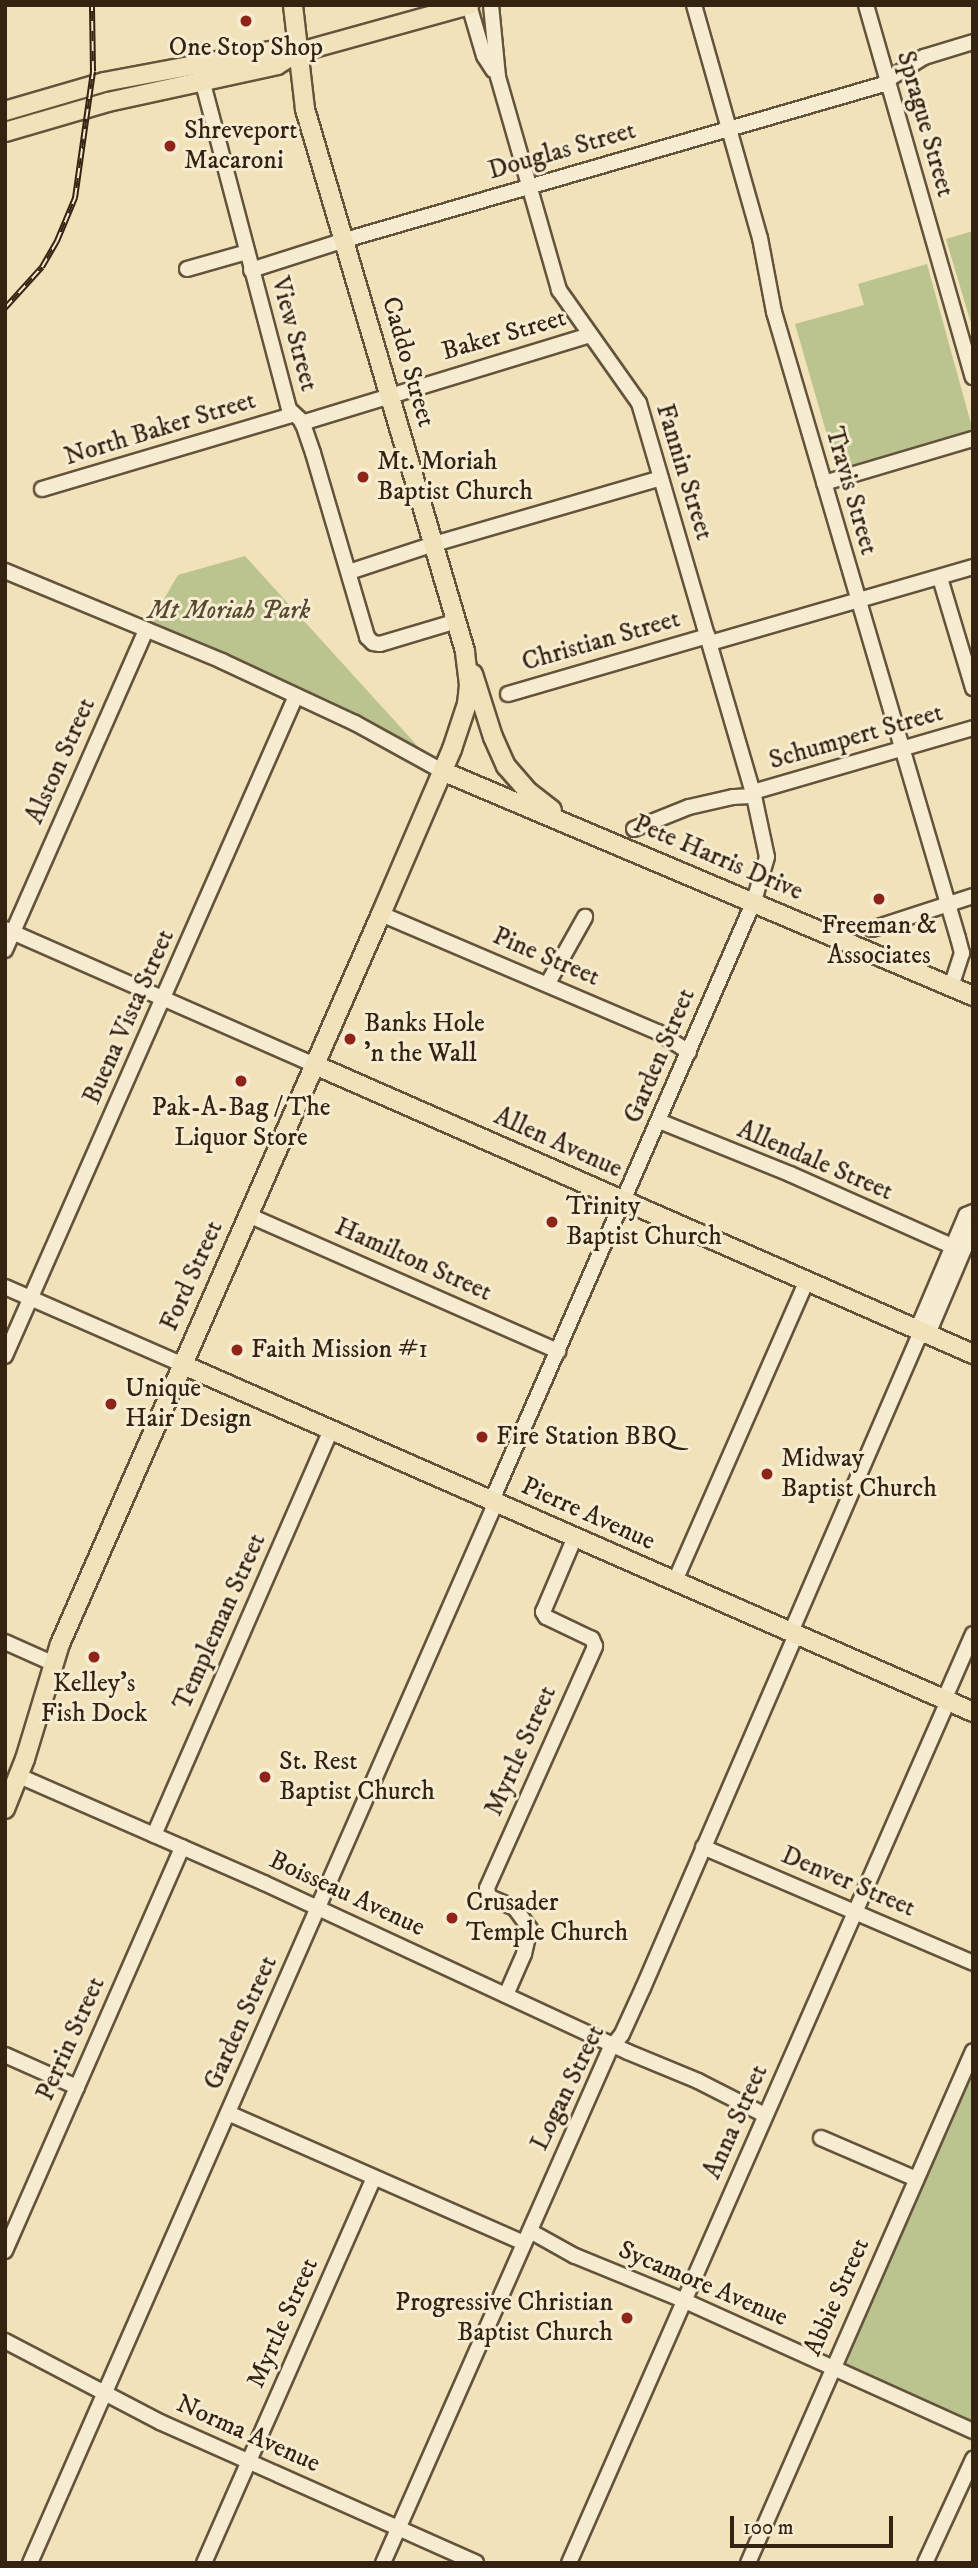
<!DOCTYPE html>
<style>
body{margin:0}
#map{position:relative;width:978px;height:2568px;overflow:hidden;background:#f1e2b9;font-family:"IM FELL DW Pica",serif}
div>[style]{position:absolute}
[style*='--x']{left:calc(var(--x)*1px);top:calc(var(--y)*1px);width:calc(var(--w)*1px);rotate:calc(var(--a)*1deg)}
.green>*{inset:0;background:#bbc38e}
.roads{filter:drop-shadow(2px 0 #64533c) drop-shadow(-2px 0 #64533c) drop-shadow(0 2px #64533c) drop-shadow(0 -2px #64533c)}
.minor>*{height:14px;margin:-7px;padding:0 7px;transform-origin:7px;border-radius:7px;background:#f6ecd2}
.major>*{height:18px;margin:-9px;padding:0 9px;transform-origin:9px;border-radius:9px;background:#f1e2b9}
.rail>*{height:6px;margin-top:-3px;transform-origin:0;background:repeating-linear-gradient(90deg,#f6ecd2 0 10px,#352312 0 20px);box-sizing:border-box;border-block:2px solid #352312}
.dots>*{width:19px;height:19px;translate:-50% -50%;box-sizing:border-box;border:4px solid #f6ecd2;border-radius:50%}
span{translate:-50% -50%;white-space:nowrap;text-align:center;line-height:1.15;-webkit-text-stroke:6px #f6ecd2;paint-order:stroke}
.poi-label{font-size:26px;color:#352312}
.left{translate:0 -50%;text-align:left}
.right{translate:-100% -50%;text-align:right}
.street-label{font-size:26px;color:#352312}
.park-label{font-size:26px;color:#564b31;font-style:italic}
.frame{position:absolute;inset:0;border:7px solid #352312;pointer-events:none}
.scale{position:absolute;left:730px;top:2516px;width:163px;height:32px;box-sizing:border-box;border:4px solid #352312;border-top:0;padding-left:9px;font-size:21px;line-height:24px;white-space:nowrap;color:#352312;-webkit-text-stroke:5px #f6ecd2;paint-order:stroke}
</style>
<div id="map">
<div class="green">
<i style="clip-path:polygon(973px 231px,973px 330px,946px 239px)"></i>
<i style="clip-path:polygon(927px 264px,973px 431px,837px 470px,795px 324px,864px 305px,858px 284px)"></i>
<i style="clip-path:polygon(245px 556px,423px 752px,414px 756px,146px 630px,178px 575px)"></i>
<i style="clip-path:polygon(973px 2049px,973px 2431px,832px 2368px)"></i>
</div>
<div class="roads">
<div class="minor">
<i style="--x:469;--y:5;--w:53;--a:73.6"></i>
<i style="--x:484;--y:56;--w:17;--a:57"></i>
<i style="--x:491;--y:5;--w:72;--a:84.4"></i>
<i style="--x:498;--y:77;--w:222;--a:74"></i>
<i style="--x:559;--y:290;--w:138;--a:54.7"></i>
<i style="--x:639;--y:403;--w:409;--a:73.7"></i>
<i style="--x:754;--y:796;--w:62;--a:78"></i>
<i style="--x:767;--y:857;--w:46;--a:106.5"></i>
<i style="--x:754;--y:901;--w:654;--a:113.62"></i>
<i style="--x:694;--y:5;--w:242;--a:74.2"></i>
<i style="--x:760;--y:238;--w:75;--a:79.3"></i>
<i style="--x:774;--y:312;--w:652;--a:73.62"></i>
<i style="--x:958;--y:938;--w:16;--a:75"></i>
<i style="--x:962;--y:953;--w:36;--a:108"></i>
<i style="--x:866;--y:5;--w:387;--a:74"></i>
<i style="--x:200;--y:72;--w:349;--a:75.2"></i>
<i style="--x:289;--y:409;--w:18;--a:43"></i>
<i style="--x:302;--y:421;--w:34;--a:71"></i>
<i style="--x:313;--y:453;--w:192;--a:73.6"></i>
<i style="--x:367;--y:637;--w:8;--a:45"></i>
<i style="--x:373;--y:643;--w:7;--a:8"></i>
<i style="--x:380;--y:644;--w:80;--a:-16.6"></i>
<i style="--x:887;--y:80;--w:44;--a:-31.9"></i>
<i style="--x:924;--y:57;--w:51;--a:-17"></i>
<i style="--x:187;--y:269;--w:62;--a:-15.8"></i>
<i style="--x:251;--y:270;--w:99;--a:-17.7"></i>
<i style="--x:345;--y:240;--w:565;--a:-16.13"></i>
<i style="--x:302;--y:423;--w:301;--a:-17"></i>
<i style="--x:824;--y:483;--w:155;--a:-16.5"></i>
<i style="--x:42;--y:489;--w:261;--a:-16.5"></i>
<i style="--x:5;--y:571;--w:235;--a:22.5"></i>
<i style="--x:222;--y:661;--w:147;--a:25"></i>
<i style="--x:355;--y:723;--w:99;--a:28.9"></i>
<i style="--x:349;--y:572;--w:89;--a:-18.2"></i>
<i style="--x:434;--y:544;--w:236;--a:-16.2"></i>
<i style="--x:940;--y:578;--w:115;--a:73.3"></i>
<i style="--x:710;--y:643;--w:274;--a:-16.1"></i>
<i style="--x:508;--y:694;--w:208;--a:-16.2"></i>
<i style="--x:753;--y:792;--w:229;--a:-16.2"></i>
<i style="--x:634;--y:829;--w:59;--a:-21.8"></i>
<i style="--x:689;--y:807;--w:45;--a:-12.8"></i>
<i style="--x:733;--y:797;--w:21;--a:-3"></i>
<i style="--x:381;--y:914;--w:301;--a:23.1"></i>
<i style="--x:658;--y:1032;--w:37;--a:33"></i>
<i style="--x:5;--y:929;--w:339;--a:23.7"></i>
<i style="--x:872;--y:929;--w:106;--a:-18.1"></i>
<i style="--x:5;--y:950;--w:350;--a:-66.2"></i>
<i style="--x:548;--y:983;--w:76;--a:-60.7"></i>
<i style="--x:659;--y:1121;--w:141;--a:22"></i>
<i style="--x:790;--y:1174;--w:177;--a:24"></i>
<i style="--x:248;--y:1215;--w:339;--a:23.7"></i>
<i style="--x:5;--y:1287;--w:192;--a:23.6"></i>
<i style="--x:917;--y:1330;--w:125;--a:-66.9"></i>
<i style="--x:966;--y:1215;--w:8;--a:-23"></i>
<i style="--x:928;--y:1334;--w:115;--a:-67"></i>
<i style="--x:5;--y:1356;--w:721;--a:-66.21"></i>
<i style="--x:675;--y:1581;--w:328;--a:-66.3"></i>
<i style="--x:791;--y:1632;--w:327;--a:-66.6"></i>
<i style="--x:5;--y:1642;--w:51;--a:24.1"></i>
<i style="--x:944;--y:1700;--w:72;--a:-66.3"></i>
<i style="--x:19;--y:1776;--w:267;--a:23.6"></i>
<i style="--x:264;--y:1883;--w:401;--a:24.9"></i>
<i style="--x:628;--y:2052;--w:76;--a:22.5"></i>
<i style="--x:698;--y:2081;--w:75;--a:26.9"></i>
<i style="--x:154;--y:1835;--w:443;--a:-66.4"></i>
<i style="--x:703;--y:1847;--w:294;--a:23.2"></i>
<i style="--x:506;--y:1995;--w:45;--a:-66.3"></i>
<i style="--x:524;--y:1954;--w:26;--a:-77"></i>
<i style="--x:530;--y:1929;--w:26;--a:-126"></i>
<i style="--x:515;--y:1908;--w:28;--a:-157"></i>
<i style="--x:489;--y:1897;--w:9;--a:-103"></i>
<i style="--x:487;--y:1888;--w:265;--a:-65.9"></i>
<i style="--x:595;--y:1646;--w:8;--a:-113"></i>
<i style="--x:592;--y:1639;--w:51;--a:-154.4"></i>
<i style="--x:546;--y:1617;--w:6;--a:-121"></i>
<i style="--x:543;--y:1612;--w:82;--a:-66.9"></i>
<i style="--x:5;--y:2055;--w:79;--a:24"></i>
<i style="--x:228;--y:2113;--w:323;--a:23.7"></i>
<i style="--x:821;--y:2138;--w:103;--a:23.3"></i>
<i style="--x:530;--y:2231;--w:51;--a:29.1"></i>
<i style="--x:575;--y:2256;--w:119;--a:22.2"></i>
<i style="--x:685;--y:2301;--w:316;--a:24.3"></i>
<i style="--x:5;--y:2251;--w:441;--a:-66.3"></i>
<i style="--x:5;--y:2341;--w:175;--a:27.6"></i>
<i style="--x:160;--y:2422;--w:346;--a:24"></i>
<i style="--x:30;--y:2563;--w:1159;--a:-66.29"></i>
<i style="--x:204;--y:2563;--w:419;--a:-66.2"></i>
<i style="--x:383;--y:2563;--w:562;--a:-66.17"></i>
<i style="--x:610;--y:2049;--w:19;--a:-51"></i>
<i style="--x:622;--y:2034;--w:51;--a:-65.5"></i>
<i style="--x:643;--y:1988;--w:385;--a:-66.6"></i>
<i style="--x:569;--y:2563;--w:942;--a:-66.27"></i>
<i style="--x:748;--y:2563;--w:559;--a:-66.28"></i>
<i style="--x:925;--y:2563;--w:115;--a:-65.2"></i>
</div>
<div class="major">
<i style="--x:5;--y:111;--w:103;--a:-16.3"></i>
<i style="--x:104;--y:82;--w:179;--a:-10.6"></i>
<i style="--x:280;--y:49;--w:16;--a:14"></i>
<i style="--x:5;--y:132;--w:107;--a:-16.2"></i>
<i style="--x:108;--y:102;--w:173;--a:-12.3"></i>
<i style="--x:277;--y:65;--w:22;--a:-32"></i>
<i style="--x:296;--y:53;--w:180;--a:-15.5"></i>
<i style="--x:473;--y:674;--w:66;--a:72.4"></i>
<i style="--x:493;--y:737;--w:32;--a:66"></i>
<i style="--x:506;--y:766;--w:35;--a:49"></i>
<i style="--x:529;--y:792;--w:29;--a:38"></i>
<i style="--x:442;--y:771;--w:577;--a:22.96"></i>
<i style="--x:315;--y:1065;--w:719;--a:23.71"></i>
<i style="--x:181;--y:1364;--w:865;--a:23.72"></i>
<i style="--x:5;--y:1809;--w:54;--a:-68.2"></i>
<i style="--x:25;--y:1759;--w:120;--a:-73.1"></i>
<i style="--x:60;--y:1644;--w:797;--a:-66.26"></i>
<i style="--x:381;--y:914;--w:180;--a:-66.7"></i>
<i style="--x:452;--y:749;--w:47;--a:-71.6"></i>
<i style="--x:467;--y:704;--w:19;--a:-84"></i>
<i style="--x:469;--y:685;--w:34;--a:-97"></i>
<i style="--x:465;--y:651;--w:565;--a:-106.45"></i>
<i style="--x:305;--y:109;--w:105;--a:-96.6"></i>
</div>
</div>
<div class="rail">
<i style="--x:5;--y:308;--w:55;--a:-47.9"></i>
<i style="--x:42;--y:267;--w:30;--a:-60"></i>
<i style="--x:57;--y:241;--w:47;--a:-67.3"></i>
<i style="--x:75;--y:198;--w:128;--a:-81.9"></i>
<i style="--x:93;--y:71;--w:66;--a:-90.9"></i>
</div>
<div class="dots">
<i style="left:246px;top:21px;background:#8f2418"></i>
<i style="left:170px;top:146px;background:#8f2418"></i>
<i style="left:363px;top:477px;background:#8f2418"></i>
<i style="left:879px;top:899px;background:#8f2418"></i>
<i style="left:350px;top:1039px;background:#8f2418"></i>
<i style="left:241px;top:1081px;background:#8f2418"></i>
<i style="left:552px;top:1222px;background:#8f2418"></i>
<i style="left:237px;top:1350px;background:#8f2418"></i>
<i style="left:111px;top:1404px;background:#8f2418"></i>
<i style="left:482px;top:1437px;background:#8f2418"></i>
<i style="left:767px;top:1474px;background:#8f2418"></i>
<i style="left:94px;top:1657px;background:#8f2418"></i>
<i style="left:265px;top:1777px;background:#8f2418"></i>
<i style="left:452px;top:1918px;background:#8f2418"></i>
<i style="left:627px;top:2318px;background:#8f2418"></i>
</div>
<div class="poi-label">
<span style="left:246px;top:48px">One Stop Shop</span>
<span class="left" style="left:184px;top:146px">Shreveport<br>Macaroni</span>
<span class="left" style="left:377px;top:477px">Mt. Moriah<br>Baptist Church</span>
<span style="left:879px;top:941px">Freeman &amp;<br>Associates</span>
<span class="left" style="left:364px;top:1039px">Banks Hole<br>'n the Wall</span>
<span style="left:241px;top:1123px">Pak-A-Bag / The<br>Liquor Store</span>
<span class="left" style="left:566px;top:1222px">Trinity<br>Baptist Church</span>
<span class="left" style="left:251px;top:1350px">Faith Mission #1</span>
<span class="left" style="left:125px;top:1404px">Unique<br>Hair Design</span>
<span class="left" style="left:496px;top:1437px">Fire Station BBQ</span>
<span class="left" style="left:781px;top:1474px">Midway<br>Baptist Church</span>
<span style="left:94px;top:1699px">Kelley's<br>Fish Dock</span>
<span class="left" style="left:279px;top:1777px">St. Rest<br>Baptist Church</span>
<span class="left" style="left:466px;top:1918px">Crusader<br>Temple Church</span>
<span class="right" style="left:613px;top:2318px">Progressive Christian<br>Baptist Church</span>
</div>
<div class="street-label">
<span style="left:925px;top:124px;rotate:74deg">Sprague Street</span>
<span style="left:562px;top:151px;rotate:-16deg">Douglas Street</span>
<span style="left:294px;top:334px;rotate:75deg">View Street</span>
<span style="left:504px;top:335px;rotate:-16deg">Baker Street</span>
<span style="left:408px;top:362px;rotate:74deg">Caddo Street</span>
<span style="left:160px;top:429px;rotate:-17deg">North Baker Street</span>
<span style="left:684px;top:472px;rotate:73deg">Fannin Street</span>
<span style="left:851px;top:491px;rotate:74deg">Travis Street</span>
<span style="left:601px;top:641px;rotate:-16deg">Christian Street</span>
<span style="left:856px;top:737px;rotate:-16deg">Schumpert Street</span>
<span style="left:61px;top:761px;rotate:-66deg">Alston Street</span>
<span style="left:718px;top:858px;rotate:23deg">Pete Harris Drive</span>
<span style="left:546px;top:957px;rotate:23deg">Pine Street</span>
<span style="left:129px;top:1017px;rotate:-66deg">Buena Vista Street</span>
<span style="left:660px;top:1056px;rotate:-67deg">Garden Street</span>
<span style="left:558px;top:1143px;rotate:24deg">Allen Avenue</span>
<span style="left:815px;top:1161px;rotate:23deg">Allendale Street</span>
<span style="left:413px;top:1260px;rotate:24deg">Hamilton Street</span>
<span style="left:192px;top:1276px;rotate:-66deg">Ford Street</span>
<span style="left:588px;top:1514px;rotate:24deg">Pierre Avenue</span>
<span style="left:220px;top:1622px;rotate:-66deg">Templeman Street</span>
<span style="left:521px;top:1751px;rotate:-66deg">Myrtle Street</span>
<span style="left:848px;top:1882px;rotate:23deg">Denver Street</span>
<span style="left:347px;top:1894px;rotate:25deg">Boisseau Avenue</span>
<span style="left:241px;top:2023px;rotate:-66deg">Garden Street</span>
<span style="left:71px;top:2039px;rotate:-66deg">Perrin Street</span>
<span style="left:568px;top:2088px;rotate:-64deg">Logan Street</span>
<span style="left:736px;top:2122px;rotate:-66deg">Anna Street</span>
<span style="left:703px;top:2284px;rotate:23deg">Sycamore Avenue</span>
<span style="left:837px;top:2297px;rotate:-66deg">Abbie Street</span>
<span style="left:283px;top:2323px;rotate:-66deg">Myrtle Street</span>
<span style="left:248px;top:2434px;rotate:24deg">Norma Avenue</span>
</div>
<div class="park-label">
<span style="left:229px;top:611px">Mt Moriah Park</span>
</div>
<div class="frame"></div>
<div class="scale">100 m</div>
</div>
